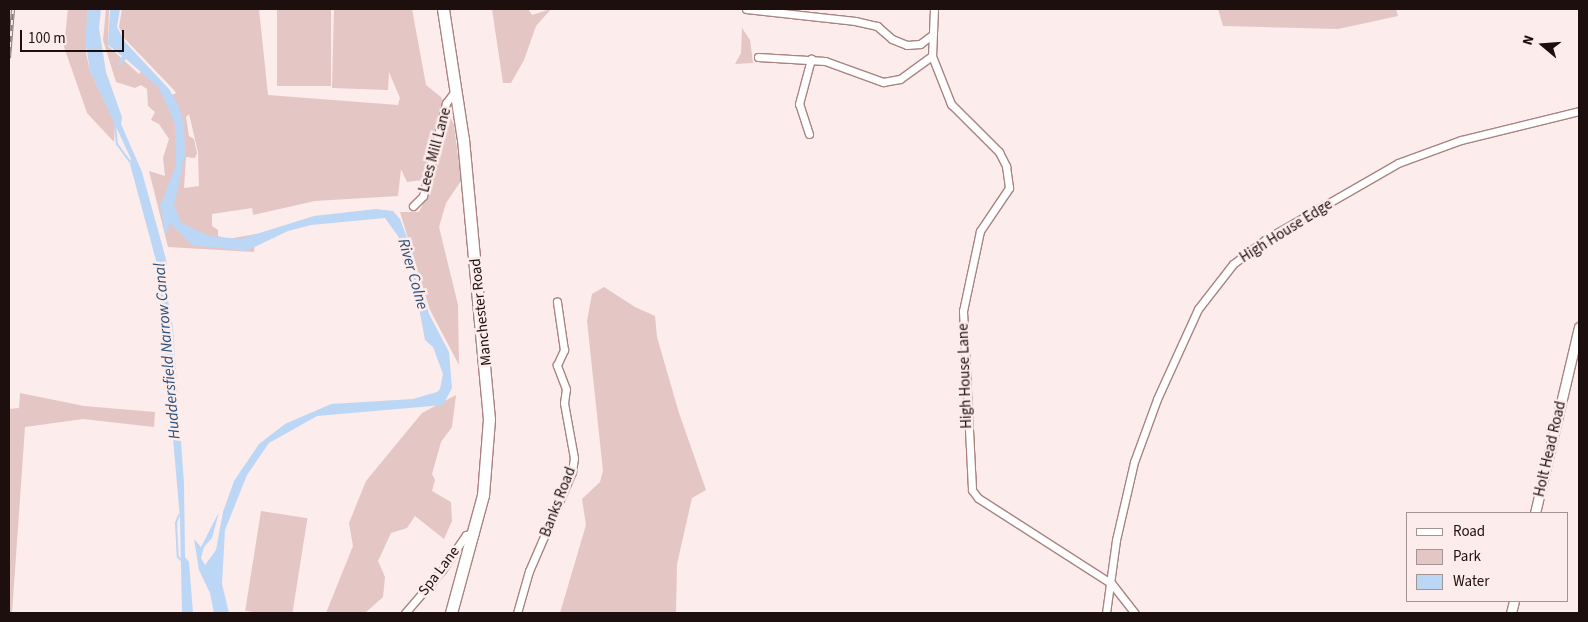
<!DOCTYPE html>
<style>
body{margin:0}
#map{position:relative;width:1588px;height:622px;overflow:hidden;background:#fceceb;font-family:"Source Sans 3",sans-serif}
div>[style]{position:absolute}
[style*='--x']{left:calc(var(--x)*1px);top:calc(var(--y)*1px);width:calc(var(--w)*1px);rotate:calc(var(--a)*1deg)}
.green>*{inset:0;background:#e4c6c5;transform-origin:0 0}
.water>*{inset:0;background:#bcd6f6}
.stream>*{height:2px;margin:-1px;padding:0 1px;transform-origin:1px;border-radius:1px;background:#bcd6f6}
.roads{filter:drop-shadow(1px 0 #a88382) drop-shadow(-1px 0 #a88382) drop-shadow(0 1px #a88382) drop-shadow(0 -1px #a88382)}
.minor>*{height:7px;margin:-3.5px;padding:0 3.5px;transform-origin:3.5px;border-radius:3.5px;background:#fff}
.tertiary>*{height:9px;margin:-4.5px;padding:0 4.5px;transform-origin:4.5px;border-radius:4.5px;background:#fff}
.primary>*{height:11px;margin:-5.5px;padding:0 5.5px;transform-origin:5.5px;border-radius:5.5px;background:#fff}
.rail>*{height:4px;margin-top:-2px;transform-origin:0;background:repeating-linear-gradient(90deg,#fceceb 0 5.5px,#897b7a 0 11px);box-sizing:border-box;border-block:1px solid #897b7a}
span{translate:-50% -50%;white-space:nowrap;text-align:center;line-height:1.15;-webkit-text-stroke:5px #fceceb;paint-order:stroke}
.street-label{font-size:15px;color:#1c0f0e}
.water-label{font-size:16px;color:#2b517b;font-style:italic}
.frame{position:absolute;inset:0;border:10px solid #1c0f0e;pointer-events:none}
.legend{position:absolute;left:1406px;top:512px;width:162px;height:90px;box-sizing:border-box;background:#fceceb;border:1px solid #a29493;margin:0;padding:6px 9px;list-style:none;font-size:15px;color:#1c0f0e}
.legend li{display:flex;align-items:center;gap:10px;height:25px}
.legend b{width:25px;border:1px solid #a29493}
.north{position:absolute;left:1518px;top:20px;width:50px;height:50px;-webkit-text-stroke:4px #fceceb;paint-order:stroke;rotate:288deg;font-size:14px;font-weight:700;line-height:20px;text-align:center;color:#1c0f0e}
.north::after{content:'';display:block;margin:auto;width:18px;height:22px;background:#1c0f0e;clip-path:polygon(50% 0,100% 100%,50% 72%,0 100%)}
.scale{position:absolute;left:20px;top:30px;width:104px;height:22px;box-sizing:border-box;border:2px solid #1c0f0e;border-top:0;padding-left:6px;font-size:15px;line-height:18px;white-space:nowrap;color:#1c0f0e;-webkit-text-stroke:4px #fceceb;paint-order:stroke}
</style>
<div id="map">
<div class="green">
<i style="clip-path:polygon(68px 9px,88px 9px,86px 53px,90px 71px,115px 123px,114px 142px,87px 113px,64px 47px)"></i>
<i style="clip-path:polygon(evenodd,106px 9px,109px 9px,108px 46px,139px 74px,142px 70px,170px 96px,176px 93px,174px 90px,124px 38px,119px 27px,122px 9px,259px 9px,268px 95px,398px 105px,400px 98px,389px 72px,388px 90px,332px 88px,334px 9px,412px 9px,426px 85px,441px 97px,454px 125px,461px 181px,446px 203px,439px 227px,458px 305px,459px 365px,430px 310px,400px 212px,419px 212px,430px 190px,423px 180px,407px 182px,401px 169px,398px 196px,315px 201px,253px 215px,252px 208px,212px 214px,212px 226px,218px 230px,218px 236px,228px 239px,256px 234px,254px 252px,168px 247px,149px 171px,165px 176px,163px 158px,169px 139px,159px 124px,151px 120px,155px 112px,148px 106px,147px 89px,141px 85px,135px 88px,116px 82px,103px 40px,106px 9px,189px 114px,198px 152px,199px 186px,184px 188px,186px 157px,195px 158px,197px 153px,194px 139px,189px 136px,186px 117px,189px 114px)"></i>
<i style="left:277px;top:9px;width:54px;height:77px"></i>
<i style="clip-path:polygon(492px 9px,528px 9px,532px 15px,551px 9px,536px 26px,524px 60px,511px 83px,503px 83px)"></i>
<i style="clip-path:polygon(1218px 9px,1396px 9px,1398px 16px,1338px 29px,1223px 26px)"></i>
<i style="clip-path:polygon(742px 28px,750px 40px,753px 63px,735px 64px,741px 53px)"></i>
<i style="clip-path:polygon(604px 287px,635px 307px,655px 316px,657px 337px,679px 413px,706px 490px,692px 498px,677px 564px,676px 613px,560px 613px,586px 525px,582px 499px,600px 482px,603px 471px,587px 321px,592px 294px)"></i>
<i style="clip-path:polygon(20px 393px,84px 406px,155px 412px,154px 427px,83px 419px,25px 427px,12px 613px,9px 613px,9px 409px,19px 408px)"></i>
<i style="clip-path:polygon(456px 395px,452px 427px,441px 442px,432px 474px,435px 480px,432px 491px,451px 502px,452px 521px,444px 539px,415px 516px,407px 528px,391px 533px,378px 561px,385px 577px,383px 597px,365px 613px,326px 613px,353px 546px,349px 523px,366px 481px,422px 413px)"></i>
<i style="left:261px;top:511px;width:47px;height:101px;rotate:9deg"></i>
</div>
<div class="water">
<i style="clip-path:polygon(88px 9px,101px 9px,99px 28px,106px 72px,122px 117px,121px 124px,142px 172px,167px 263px,166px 289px,173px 328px,184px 484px,185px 557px,189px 562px,193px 613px,182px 613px,180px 518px,158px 268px,130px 164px,131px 159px,90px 71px,85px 39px)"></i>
<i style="clip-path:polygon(110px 9px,120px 9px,117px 27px,125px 42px,169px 89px,178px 104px,184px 124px,185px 156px,174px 206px,182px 223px,209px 236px,240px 239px,314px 216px,376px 209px,393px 211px,400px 219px,413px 253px,429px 314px,449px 352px,452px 388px,443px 405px,317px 416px,269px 443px,247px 475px,225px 530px,222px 584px,229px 613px,214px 613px,210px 593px,199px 570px,194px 539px,201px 547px,219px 512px,212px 538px,204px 547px,201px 558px,205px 565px,216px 550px,223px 512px,234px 481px,259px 444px,285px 424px,331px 404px,413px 399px,437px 392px,440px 389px,443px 374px,433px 347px,425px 340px,412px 270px,398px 236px,385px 218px,311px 225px,288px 231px,246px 251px,192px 245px,169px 223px,168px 233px,165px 233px,160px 206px,176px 165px,175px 124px,159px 88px,126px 59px,117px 68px,122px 56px,108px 45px)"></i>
</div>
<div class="stream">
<i style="--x:115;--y:123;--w:21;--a:85"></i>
<i style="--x:117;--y:144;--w:22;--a:54"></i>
<i style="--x:179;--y:515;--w:9;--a:111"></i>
<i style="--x:176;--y:523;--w:34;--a:87"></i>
<i style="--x:178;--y:557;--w:4;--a:45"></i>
</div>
<div class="roads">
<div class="minor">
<i style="--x:746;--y:9;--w:110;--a:6.3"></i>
<i style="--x:855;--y:21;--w:23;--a:13"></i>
<i style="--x:877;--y:26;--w:20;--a:41"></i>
<i style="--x:892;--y:39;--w:16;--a:22"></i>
<i style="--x:907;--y:45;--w:13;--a:-4"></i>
<i style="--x:920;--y:44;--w:15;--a:-37"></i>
<i style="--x:934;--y:9;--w:47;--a:92.4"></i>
<i style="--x:932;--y:56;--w:52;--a:68.4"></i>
<i style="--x:951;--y:104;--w:68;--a:45"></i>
<i style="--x:999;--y:152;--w:16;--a:63"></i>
<i style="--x:1006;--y:166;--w:22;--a:82"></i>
<i style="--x:1009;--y:188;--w:52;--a:124"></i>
<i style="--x:980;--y:231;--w:82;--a:102"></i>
<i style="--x:963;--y:311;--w:179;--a:87.1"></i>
<i style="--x:972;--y:490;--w:10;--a:53"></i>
<i style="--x:978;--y:498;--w:159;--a:32.7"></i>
<i style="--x:1112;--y:584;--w:37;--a:52"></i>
<i style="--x:758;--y:57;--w:67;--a:3.4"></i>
<i style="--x:825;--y:61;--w:62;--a:19.9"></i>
<i style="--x:883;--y:82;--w:17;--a:-10"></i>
<i style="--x:900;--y:79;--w:39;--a:-36"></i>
<i style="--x:809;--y:134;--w:32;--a:-108"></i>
<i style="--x:799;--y:104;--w:47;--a:-75.1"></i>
<i style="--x:413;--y:206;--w:14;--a:-45"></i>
<i style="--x:423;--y:196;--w:96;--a:-76.1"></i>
<i style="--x:446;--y:103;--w:15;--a:-53"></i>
<i style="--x:405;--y:613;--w:57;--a:-49.3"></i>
<i style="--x:442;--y:570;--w:42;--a:-55.6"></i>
<i style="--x:466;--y:535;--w:9;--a:-13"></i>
<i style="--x:517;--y:613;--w:44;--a:-74.1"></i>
<i style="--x:529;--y:571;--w:108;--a:-66.5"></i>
<i style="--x:572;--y:472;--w:14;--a:-82"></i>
<i style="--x:574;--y:458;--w:56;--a:-100.3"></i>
<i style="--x:564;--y:403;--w:14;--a:-82"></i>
<i style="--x:566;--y:389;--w:26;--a:-111"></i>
<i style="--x:557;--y:365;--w:17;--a:-65"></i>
<i style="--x:564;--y:350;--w:49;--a:-98.3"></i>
<i style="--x:1106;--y:613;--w:74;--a:-82.2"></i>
<i style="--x:1116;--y:540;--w:80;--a:-77"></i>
<i style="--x:1134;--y:462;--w:67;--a:-69.9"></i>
<i style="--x:1157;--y:399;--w:99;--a:-65.5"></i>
<i style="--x:1198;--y:309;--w:57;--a:-52.1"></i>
<i style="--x:1233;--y:264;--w:41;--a:-37.1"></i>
<i style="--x:1266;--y:239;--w:152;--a:-29.9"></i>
<i style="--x:1398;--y:163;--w:67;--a:-20.1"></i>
<i style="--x:1461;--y:140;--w:122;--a:-13.8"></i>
</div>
<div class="tertiary">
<i style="--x:1535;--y:513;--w:191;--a:-76.7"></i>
<i style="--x:1511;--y:613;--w:12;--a:-76"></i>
</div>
<div class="primary">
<i style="--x:443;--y:9;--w:132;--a:81.3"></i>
<i style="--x:463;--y:139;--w:281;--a:84.7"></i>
<i style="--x:489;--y:419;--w:76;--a:94.5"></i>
<i style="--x:483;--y:495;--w:122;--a:105.2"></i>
</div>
</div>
<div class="rail">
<i style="--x:9;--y:58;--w:49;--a:-85.3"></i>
</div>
<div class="street-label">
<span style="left:435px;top:150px;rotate:-75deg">Lees Mill Lane</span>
<span style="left:1286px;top:231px;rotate:-32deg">High House Edge</span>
<span style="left:481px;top:312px;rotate:-96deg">Manchester Road</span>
<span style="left:965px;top:376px;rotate:-92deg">High House Lane</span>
<span style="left:1550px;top:449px;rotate:-77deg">Holt Head Road</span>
<span style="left:558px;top:502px;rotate:-69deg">Banks Road</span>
<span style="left:439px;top:571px;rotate:-53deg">Spa Lane</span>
</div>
<div class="water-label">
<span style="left:413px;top:274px;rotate:74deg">River Colne</span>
<span style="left:167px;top:351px;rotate:-95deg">Huddersfield Narrow Canal</span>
</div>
<div class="frame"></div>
<ul class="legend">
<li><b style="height:6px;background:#fff"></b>Road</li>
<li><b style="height:14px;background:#e4c6c5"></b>Park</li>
<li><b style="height:14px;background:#bcd6f6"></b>Water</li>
</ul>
<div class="north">N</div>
<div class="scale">100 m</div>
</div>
